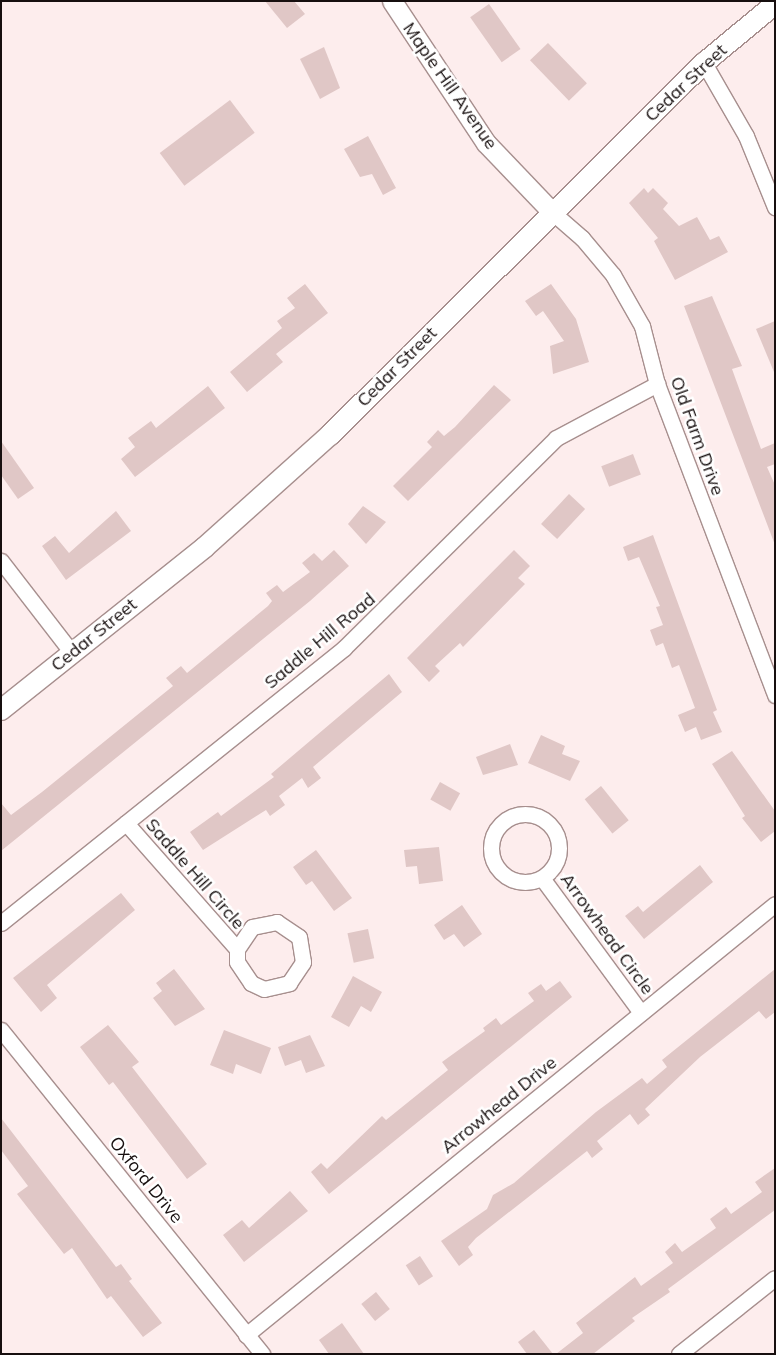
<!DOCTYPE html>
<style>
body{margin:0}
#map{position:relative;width:776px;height:1355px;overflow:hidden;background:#fdeded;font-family:Mulish,sans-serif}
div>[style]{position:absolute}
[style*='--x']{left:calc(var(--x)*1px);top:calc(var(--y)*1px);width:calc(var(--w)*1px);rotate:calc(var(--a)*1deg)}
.building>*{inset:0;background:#e0c7c6;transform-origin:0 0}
.roads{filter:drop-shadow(1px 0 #a78f8e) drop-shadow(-1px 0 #a78f8e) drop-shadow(0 1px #a78f8e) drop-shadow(0 -1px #a78f8e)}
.minor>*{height:15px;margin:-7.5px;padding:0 7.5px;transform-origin:7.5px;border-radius:7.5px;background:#fff}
.minor>.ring{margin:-7.5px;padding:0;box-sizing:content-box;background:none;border:15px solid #fff;border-radius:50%}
.tertiary>*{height:19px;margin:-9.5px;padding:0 9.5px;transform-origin:9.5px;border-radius:9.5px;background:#fff}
.secondary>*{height:20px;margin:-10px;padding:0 10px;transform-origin:10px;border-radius:10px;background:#fff}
span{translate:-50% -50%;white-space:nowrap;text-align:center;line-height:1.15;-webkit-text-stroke:5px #fff;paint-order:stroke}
.street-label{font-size:18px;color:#170f0f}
.frame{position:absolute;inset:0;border:2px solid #170f0f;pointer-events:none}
</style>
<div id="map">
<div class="building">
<i style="clip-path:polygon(265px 1px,294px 1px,305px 14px,287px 28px)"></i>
<i style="left:489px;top:4px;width:55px;height:23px;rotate:55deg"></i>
<i style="left:548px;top:43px;width:56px;height:25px;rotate:46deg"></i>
<i style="clip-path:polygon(324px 47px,340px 88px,320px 99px,300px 59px)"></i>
<i style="left:230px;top:100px;width:41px;height:88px;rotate:53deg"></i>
<i style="clip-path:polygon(368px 136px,396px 188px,383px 195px,372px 174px,360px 177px,344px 149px)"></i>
<i style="clip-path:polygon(644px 188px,648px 193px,653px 188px,668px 203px,663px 209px,679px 226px,697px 217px,710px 240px,719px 236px,728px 252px,675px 280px,654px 241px,658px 238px,629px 203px)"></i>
<i style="clip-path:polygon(305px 284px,328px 313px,276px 354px,283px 362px,247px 392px,230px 372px,282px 328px,277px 321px,295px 308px,287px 298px)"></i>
<i style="clip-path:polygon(551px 284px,576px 319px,589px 362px,553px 374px,550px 346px,564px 341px,543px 311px,536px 316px,525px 301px)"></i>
<i style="clip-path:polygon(712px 296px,742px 366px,732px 369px,761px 449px,775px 443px,775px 464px,767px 467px,775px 485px,775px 545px,684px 306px)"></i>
<i style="clip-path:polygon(775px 321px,775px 372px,774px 372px,756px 329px)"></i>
<i style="clip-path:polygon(494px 385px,511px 400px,408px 501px,393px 486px,432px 447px,427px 442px,438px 430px,444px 436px,455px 427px)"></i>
<i style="clip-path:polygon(208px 386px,225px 408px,135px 477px,121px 459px,135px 447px,128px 438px,151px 421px,156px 428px)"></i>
<i style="clip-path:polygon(1px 441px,34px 488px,18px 499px,1px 475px)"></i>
<i style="left:633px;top:454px;width:22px;height:34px;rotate:69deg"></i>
<i style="left:569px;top:494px;width:22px;height:41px;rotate:43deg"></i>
<i style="clip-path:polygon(363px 506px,386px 522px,366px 544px,348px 524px)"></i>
<i style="clip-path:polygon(116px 511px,131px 531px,66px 580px,42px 546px,55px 536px,69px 553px)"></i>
<i style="clip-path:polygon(653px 535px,717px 710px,713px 712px,722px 732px,701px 740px,696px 727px,685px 732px,678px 715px,695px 708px,679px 665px,672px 668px,663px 643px,656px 646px,650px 630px,663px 625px,656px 607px,660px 606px,639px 557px,628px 561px,623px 547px)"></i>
<i style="clip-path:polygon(334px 550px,349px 566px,310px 601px,1px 851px,1px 803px,11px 815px,42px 792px,173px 686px,166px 678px,181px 666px,187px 673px,268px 606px,272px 601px,266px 593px,277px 585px,283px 592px,310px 572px,302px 563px,314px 553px,322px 561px)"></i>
<i style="clip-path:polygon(514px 550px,530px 566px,518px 578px,525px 584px,463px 647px,460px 643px,435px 666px,440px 671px,429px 682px,407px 658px)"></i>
<i style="clip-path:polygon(389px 674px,402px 692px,313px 767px,321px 778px,308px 788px,302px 778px,279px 796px,285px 805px,270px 816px,266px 810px,203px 850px,190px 832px,218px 812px,221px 816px,274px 777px,271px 774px)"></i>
<i style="clip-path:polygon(541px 735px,565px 746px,562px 754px,580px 761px,570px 781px,528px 763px)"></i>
<i style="clip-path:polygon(510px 744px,518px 765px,483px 775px,476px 757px)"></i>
<i style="clip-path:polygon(732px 751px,775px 811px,775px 831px,761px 842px,742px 818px,745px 816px,712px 764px)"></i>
<i style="left:440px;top:782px;width:23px;height:20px;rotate:29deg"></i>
<i style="left:601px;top:786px;width:44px;height:21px;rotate:51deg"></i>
<i style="clip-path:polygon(439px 847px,443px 881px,419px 884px,417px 866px,406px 867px,404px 850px)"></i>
<i style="clip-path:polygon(316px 850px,352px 898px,334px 911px,312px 881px,306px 885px,293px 867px)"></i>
<i style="clip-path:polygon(700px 865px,713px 882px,644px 939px,625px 916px,638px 906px,643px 912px)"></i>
<i style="clip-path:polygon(121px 893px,135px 910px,47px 985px,57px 998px,41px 1012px,13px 978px)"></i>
<i style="clip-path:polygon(462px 905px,482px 934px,464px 947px,454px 934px,444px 940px,434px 925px)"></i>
<i style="left:368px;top:929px;width:30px;height:21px;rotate:78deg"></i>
<i style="clip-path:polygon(174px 969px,205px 1009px,175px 1026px,153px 998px,162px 991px,156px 983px)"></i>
<i style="clip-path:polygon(775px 969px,775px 1012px,766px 1019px,759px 1011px,700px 1057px,645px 1109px,650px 1115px,638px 1125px,630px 1114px,597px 1141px,603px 1149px,592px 1158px,587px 1151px,476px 1238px,468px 1247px,473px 1255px,459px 1266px,441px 1241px,487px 1209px,493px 1195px,514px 1183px,596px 1112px,642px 1078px,647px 1084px,667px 1067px,662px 1060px)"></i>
<i style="clip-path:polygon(353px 976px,382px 992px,371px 1012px,361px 1006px,349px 1027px,331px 1017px)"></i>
<i style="clip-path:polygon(560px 981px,572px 997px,329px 1194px,311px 1172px,321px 1163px,327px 1169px,382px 1116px,386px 1120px,448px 1070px,442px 1062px,485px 1031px,483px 1028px,496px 1018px,501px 1025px,534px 1001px,528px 993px,541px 984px,546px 991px)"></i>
<i style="clip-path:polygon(108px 1025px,139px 1062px,132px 1067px,207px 1164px,187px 1179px,113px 1082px,109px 1085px,80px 1047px)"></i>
<i style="clip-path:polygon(224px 1030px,271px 1048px,261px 1074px,236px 1064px,233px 1074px,210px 1065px)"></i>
<i style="clip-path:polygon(310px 1035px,325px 1066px,306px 1073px,301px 1060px,285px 1066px,278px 1047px)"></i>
<i style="clip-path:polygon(1px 1118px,116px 1267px,121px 1264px,132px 1279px,129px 1281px,162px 1323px,143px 1337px,111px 1296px,107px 1299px,72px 1248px,64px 1254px,17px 1194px,28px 1186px,1px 1150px)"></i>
<i style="clip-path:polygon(775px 1168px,775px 1210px,668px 1289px,670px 1292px,632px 1318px,635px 1321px,593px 1354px,556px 1354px,583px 1333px,576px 1323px,635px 1277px,641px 1286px,673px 1263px,665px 1252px,675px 1243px,682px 1252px,716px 1228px,710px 1219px,726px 1207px,731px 1214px,762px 1192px,755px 1182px)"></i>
<i style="clip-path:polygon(290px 1191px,308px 1211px,244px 1262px,223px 1235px,242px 1220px,249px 1228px)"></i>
<i style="left:420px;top:1256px;width:24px;height:17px;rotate:57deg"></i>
<i style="left:376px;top:1292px;width:22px;height:19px;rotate:51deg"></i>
<i style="clip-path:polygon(342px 1323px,364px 1354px,329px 1354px,319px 1340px)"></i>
<i style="clip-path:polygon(534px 1330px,553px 1354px,527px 1354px,518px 1342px)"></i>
</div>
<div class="roads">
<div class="minor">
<i style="--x:704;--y:63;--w:84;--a:60.1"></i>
<i style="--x:746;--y:136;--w:77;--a:67.8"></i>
<i style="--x:552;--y:212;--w:40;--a:41"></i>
<i style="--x:582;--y:238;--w:48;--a:50"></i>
<i style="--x:613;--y:275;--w:59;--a:60.4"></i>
<i style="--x:642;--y:326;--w:60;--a:75.5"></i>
<i style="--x:657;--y:384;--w:333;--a:69.2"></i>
<i style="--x:1;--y:561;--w:116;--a:52.3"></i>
<i class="ring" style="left:491px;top:814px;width:53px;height:53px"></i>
<i style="--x:126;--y:823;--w:168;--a:48.6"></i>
<i style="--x:237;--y:949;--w:13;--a:90"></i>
<i style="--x:237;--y:962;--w:25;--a:56"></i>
<i style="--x:251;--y:983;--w:14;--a:25"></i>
<i style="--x:264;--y:989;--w:26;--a:-13"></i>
<i style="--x:289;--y:983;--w:25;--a:-56"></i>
<i style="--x:303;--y:962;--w:25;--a:-99"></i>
<i style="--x:299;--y:937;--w:27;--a:-146"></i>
<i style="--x:277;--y:922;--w:25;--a:169"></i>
<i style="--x:252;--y:927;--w:27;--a:124"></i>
<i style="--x:542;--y:878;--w:167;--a:53.7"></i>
<i style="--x:1;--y:923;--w:440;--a:-38.7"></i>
<i style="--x:344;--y:648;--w:298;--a:-44.7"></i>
<i style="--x:556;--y:438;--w:115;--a:-28.1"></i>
<i style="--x:1;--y:1030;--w:416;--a:51.1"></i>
<i style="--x:246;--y:1335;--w:682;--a:-39.17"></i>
<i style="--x:679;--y:1354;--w:122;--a:-38.4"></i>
</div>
<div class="tertiary">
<i style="--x:392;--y:1;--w:170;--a:56.5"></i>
<i style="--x:486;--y:143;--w:95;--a:46.3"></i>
</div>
<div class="secondary">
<i style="--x:1;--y:710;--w:261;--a:-38.6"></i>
<i style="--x:205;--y:547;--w:168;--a:-41.9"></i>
<i style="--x:330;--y:435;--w:528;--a:-44.85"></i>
<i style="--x:704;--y:63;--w:92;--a:-39.7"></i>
</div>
</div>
<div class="street-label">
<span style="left:686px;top:83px;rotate:-43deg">Cedar Street</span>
<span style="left:450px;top:86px;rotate:55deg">Maple Hill Avenue</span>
<span style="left:397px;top:367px;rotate:-45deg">Cedar Street</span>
<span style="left:697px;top:436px;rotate:70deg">Old Farm Drive</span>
<span style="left:94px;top:635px;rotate:-39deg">Cedar Street</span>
<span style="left:320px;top:641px;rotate:-40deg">Saddle Hill Road</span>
<span style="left:195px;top:874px;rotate:49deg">Saddle Hill Circle</span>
<span style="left:607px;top:934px;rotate:54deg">Arrowhead Circle</span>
<span style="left:499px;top:1105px;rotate:-39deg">Arrowhead Drive</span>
<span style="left:146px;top:1180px;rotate:51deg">Oxford Drive</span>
</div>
<div class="frame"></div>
</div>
